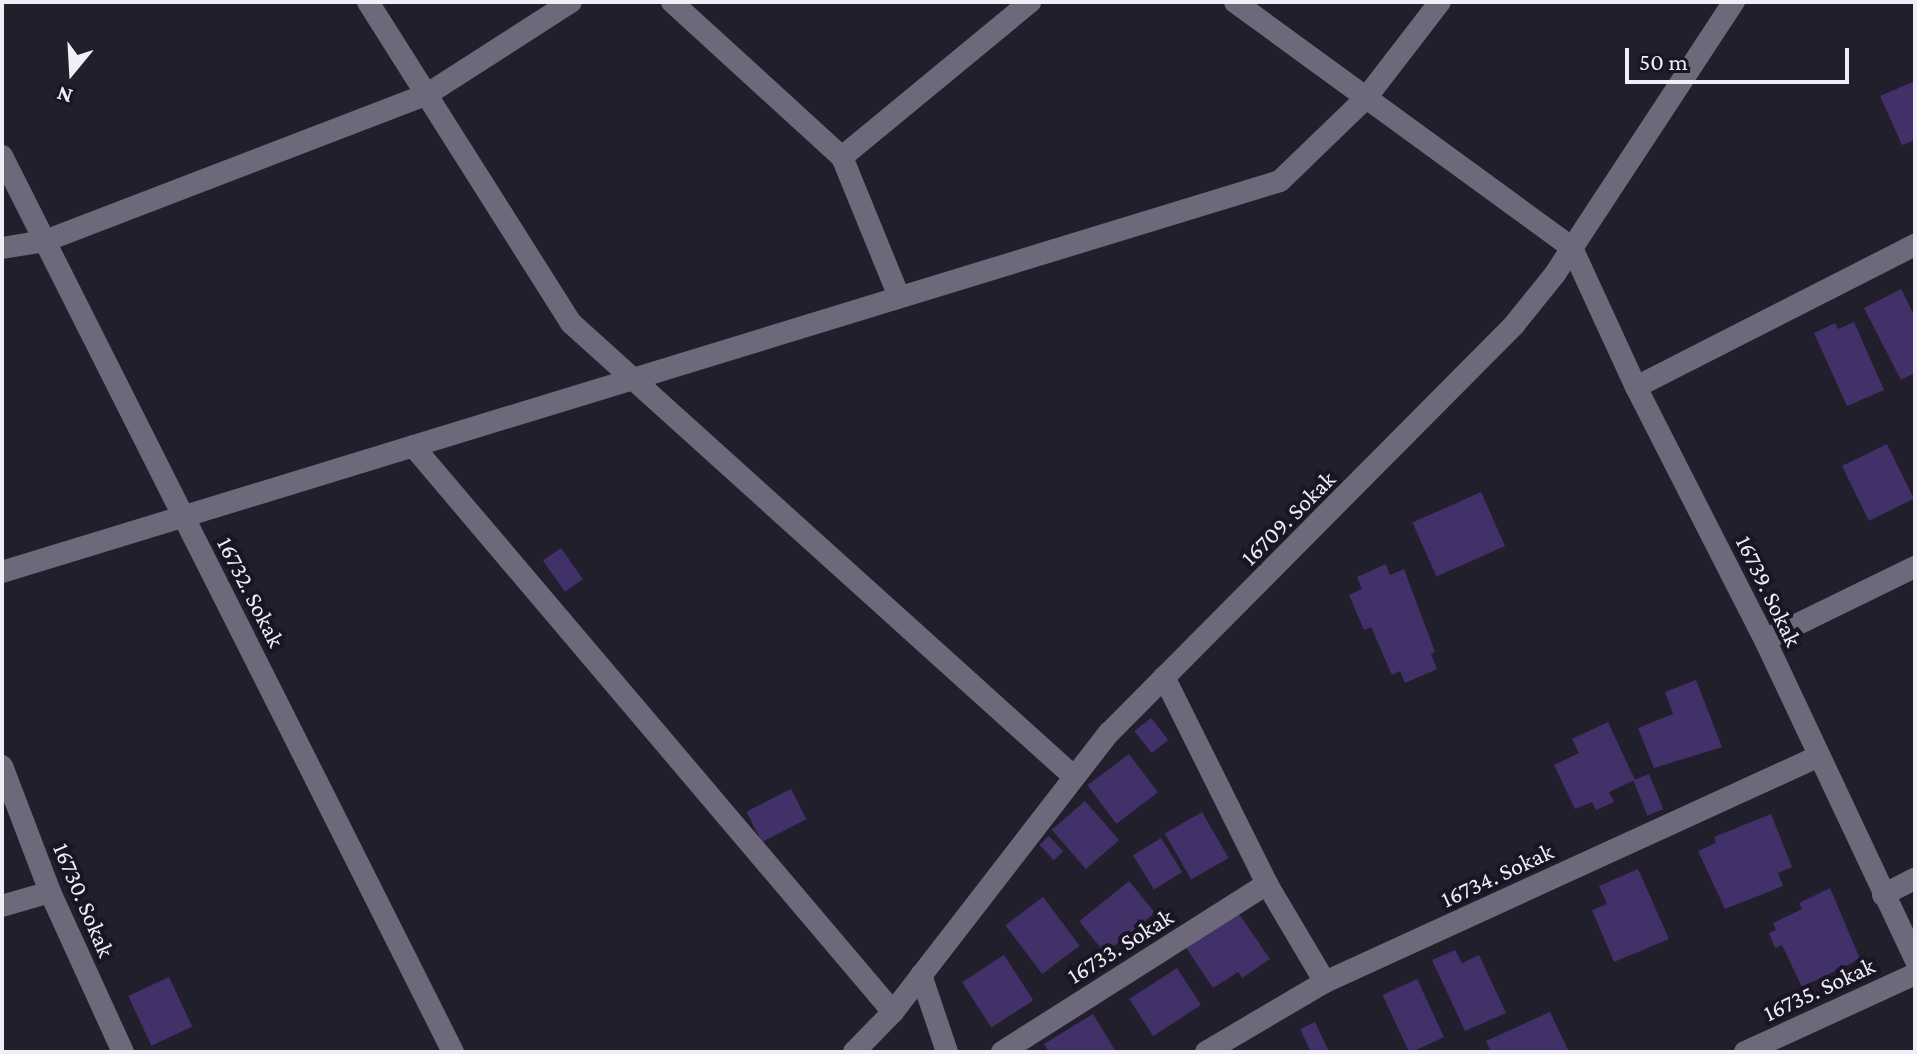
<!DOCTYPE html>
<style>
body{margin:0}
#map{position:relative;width:1917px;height:1054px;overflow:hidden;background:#221f2d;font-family:"Crimson Pro",serif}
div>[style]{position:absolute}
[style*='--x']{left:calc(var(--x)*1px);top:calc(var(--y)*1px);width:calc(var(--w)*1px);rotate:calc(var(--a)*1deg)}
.building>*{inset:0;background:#423068;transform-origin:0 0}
.minor>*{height:22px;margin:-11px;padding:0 11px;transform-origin:11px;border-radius:11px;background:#6d697a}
.tertiary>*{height:22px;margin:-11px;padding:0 11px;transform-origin:11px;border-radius:11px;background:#6d697a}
span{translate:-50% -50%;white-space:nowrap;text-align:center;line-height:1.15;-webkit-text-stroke:8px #191523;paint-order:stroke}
.street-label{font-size:24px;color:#f1eef8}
.frame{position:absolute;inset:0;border:4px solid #f1eef8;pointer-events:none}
.north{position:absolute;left:32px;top:32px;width:80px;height:80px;-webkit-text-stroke:6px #191523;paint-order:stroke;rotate:198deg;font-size:22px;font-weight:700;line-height:32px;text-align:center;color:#f1eef8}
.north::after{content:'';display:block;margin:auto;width:28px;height:36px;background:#f1eef8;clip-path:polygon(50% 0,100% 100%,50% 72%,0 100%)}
.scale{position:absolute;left:1625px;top:48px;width:224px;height:36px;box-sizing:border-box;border:4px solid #f1eef8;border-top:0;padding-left:10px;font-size:24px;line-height:28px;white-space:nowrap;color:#f1eef8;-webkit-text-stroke:6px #191523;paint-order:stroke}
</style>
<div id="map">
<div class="building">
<i style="clip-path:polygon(1915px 81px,1915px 140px,1902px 145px,1880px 96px)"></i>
<i style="clip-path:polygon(1901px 289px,1915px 317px,1915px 373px,1901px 380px,1864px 308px)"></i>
<i style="clip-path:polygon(1854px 322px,1884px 390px,1847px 406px,1814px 333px,1835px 323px,1838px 329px)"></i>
<i style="left:1887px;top:444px;width:61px;height:50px;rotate:64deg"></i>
<i style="left:1481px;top:492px;width:59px;height:75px;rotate:66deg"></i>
<i style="left:561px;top:548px;width:38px;height:22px;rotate:55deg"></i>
<i style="clip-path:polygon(1386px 564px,1390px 575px,1404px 569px,1435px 652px,1431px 654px,1437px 669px,1405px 683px,1400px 671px,1392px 675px,1371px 627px,1364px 630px,1349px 595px,1362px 589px,1357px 577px)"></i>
<i style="clip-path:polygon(1696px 680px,1722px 747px,1654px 768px,1638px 728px,1673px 714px,1665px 692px)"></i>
<i style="left:1151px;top:718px;width:28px;height:21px;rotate:52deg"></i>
<i style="clip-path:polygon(1608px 722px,1635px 780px,1609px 792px,1614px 802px,1596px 810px,1592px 802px,1575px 809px,1554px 765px,1579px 753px,1572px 739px)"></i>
<i style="left:1129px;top:754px;width:48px;height:52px;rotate:53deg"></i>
<i style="left:1649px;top:774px;width:38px;height:17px;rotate:68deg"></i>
<i style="left:791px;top:789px;width:34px;height:50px;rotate:63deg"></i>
<i style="left:1085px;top:801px;width:52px;height:44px;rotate:49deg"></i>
<i style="left:1202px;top:812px;width:53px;height:43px;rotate:60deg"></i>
<i style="clip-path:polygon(1771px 814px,1792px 867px,1778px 873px,1783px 886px,1725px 909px,1698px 851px,1716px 843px,1714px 837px)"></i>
<i style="left:1049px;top:836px;width:21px;height:13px;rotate:47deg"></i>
<i style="left:1161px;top:838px;width:40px;height:33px;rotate:58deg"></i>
<i style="clip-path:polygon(1638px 869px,1669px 939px,1614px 962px,1592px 910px,1607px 904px,1599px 886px)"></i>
<i style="left:1129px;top:881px;width:41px;height:64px;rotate:51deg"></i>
<i style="clip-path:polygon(1830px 888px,1860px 959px,1802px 987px,1782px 945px,1775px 948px,1769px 933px,1776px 930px,1773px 923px,1802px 909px,1799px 903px)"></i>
<i style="left:1043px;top:897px;width:61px;height:47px;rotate:53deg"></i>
<i style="clip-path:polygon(1237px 911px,1270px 959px,1242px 978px,1238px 972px,1213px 988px,1185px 946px)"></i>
<i style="clip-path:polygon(1455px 950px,1462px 963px,1479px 955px,1506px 1013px,1465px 1031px,1432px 960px)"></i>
<i style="left:1004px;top:955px;width:54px;height:50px;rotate:57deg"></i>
<i style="left:1177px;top:968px;width:44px;height:57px;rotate:57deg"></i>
<i style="left:169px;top:977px;width:55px;height:45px;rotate:65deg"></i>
<i style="left:1417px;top:979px;width:64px;height:38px;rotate:65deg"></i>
<i style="clip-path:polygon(1550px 1012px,1569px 1052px,1491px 1052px,1486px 1041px)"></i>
<i style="clip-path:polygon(1093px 1014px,1116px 1052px,1049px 1052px,1044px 1044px)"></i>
<i style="clip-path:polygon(1315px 1022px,1329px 1052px,1311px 1052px,1300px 1029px)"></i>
</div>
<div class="minor">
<i style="--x:368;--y:2;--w:380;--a:57.7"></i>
<i style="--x:571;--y:323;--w:675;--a:42.06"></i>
<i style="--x:672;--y:2;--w:230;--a:42.4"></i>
<i style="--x:842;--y:157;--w:151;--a:67.8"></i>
<i style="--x:1235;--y:2;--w:417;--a:36.1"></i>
<i style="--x:1572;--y:248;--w:153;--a:65.3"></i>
<i style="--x:1636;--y:387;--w:284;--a:63"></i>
<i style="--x:1765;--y:640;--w:353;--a:64.8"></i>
<i style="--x:2;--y:156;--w:1003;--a:63.28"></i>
<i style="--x:842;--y:157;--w:244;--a:-39.5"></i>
<i style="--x:2;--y:248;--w:44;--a:-9.2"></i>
<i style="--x:45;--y:241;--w:408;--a:-21"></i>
<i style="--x:426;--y:95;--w:172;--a:-32.7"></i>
<i style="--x:1636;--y:387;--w:313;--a:-27"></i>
<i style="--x:413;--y:446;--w:742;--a:49.7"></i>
<i style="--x:2;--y:572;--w:1336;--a:-17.01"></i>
<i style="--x:1280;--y:181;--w:120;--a:-44"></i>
<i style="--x:1366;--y:98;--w:121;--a:-52.4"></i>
<i style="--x:1765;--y:640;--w:167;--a:-26"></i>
<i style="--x:1164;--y:677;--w:231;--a:63.5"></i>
<i style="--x:1267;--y:884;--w:114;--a:59.4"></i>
<i style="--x:2;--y:766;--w:135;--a:69.1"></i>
<i style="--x:50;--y:892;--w:176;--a:65.5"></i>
<i style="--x:1883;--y:895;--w:36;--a:-27"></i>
<i style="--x:2;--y:906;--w:50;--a:-16.3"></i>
<i style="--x:921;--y:975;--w:81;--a:71.3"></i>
<i style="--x:1002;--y:1052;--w:314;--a:-32.4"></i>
<i style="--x:1206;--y:1052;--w:138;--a:-30.5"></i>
<i style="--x:1325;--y:982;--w:541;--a:-24.58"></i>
<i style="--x:1745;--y:1052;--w:187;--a:-24.6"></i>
</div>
<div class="tertiary">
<i style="--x:854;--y:1052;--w:56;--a:-45.7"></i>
<i style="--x:893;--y:1012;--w:353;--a:-52.3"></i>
<i style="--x:1109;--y:733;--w:575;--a:-45.21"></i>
<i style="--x:1514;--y:325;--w:65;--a:-51.2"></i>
<i style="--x:1555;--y:274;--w:326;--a:-56.7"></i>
</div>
<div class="street-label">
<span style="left:1288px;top:518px;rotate:-45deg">16709. Sokak</span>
<span style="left:1769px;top:591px;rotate:64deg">16739. Sokak</span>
<span style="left:251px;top:592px;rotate:63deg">16732. Sokak</span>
<span style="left:1497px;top:875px;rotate:-25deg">16734. Sokak</span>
<span style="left:84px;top:900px;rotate:67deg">16730. Sokak</span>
<span style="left:1120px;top:946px;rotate:-32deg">16733. Sokak</span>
<span style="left:1819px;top:989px;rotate:-25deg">16735. Sokak</span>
</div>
<div class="frame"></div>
<div class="north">N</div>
<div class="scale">50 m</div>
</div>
